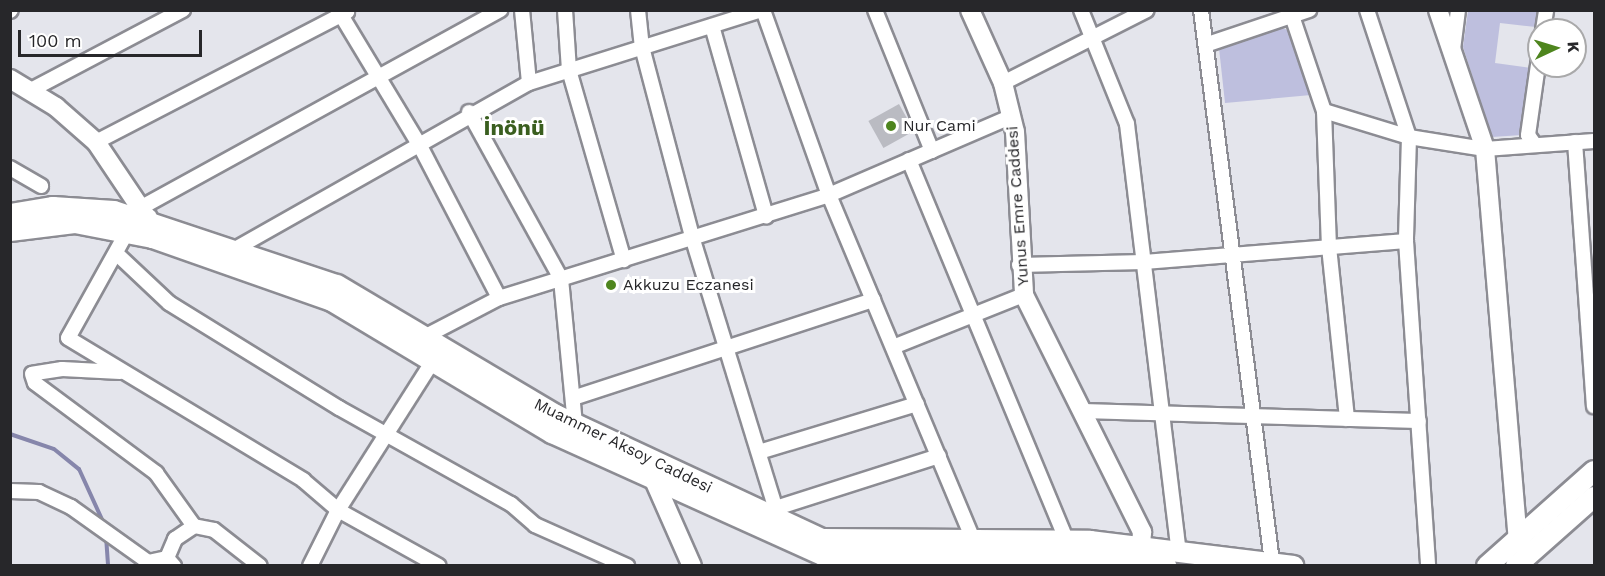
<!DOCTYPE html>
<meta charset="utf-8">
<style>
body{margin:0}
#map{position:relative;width:1605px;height:576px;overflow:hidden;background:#e4e5ec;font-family:"Work Sans",sans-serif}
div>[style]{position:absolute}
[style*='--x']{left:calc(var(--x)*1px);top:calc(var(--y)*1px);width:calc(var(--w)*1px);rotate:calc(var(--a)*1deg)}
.green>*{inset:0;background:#bebfde}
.stream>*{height:4px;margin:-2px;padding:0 2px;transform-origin:2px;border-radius:2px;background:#8686ab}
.building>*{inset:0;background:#babbc2;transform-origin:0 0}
.roads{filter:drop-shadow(2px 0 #8c8c93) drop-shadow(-2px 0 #8c8c93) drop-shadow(0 2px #8c8c93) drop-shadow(0 -2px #8c8c93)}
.minor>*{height:14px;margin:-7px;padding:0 7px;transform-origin:7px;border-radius:7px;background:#fff}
.tertiary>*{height:18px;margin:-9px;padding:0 9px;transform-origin:9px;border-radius:9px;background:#fff}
.secondary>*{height:20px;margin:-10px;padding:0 10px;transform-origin:10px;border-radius:10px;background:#fff}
.dots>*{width:16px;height:16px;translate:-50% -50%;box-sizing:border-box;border:3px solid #fff;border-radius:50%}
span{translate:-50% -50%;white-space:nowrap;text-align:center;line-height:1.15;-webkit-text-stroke:6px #fff;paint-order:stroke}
.poi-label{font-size:16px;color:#27272a}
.left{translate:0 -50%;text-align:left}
.street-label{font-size:16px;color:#27272a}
.district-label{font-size:22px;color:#3a5e1f;font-weight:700}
.frame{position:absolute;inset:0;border:12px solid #27272a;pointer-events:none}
.north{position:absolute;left:1527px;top:18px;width:60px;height:60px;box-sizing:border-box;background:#fff;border:2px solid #a9a9aa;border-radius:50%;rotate:86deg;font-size:16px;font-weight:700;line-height:24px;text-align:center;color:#27272a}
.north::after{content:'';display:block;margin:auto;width:21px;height:27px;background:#4e851e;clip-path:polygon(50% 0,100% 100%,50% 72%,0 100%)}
.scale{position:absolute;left:18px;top:30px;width:184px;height:27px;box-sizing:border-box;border:3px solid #27272a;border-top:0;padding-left:8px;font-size:18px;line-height:21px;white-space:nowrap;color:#27272a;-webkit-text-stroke:4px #fff;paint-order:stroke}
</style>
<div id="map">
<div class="green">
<i style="clip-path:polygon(1468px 11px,1538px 11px,1536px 27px,1500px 23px,1495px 63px,1531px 68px,1522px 135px,1492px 137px,1463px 47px)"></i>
<i style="clip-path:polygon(1279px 27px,1291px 31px,1311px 95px,1225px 103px,1219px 48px)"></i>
</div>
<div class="stream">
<i style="--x:10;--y:434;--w:46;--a:18.8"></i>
<i style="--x:54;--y:449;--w:32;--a:39"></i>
<i style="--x:79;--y:469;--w:63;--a:65.5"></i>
<i style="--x:106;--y:536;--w:30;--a:86"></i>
</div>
<div class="building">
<i style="left:899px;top:104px;width:31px;height:35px;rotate:61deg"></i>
</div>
<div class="roads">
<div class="minor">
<i style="--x:338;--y:10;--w:159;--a:58.9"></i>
<i style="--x:420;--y:146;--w:171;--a:62.5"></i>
<i style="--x:522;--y:10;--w:73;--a:84.5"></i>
<i style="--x:565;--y:10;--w:60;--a:86.2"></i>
<i style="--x:569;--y:70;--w:198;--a:73.9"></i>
<i style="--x:638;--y:10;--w:37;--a:84"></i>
<i style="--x:642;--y:47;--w:200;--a:75.2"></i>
<i style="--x:693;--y:240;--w:295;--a:72.9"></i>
<i style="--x:763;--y:10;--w:196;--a:70.4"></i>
<i style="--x:829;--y:195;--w:375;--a:67.3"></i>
<i style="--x:875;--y:10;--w:152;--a:68"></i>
<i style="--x:1081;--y:10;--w:123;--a:68"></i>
<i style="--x:1127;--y:124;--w:430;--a:83.1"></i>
<i style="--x:1201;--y:10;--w:557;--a:82.67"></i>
<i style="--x:1290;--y:10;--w:107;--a:71.4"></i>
<i style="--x:1324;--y:111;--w:136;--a:87.9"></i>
<i style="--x:1329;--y:247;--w:173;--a:84"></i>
<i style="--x:1367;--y:10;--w:134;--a:71.7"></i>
<i style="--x:1409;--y:137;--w:104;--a:91.7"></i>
<i style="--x:1406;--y:241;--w:326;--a:86.1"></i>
<i style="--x:10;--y:11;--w:1;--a:-45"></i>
<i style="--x:712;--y:26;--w:198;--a:74.1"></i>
<i style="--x:1543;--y:30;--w:20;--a:-81"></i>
<i style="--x:1208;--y:44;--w:107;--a:-18.6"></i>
<i style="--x:1453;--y:50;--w:40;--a:-82.9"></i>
<i style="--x:1003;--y:83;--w:161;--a:-26.9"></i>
<i style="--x:31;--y:90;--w:172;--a:-27.8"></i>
<i style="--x:1324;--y:111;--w:89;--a:17"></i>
<i style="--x:1409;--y:137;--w:77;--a:9"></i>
<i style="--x:1485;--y:149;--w:109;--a:-4.2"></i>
<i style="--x:469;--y:112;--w:191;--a:61.1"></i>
<i style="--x:561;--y:279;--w:147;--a:84.5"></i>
<i style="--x:96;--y:142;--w:283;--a:-27.4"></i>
<i style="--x:1575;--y:142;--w:265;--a:85.9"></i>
<i style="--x:1535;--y:145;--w:12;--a:-125"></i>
<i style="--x:1528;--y:135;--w:78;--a:-81.9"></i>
<i style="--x:909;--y:160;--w:410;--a:67.5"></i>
<i style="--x:10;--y:168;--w:36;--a:30"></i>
<i style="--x:142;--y:207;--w:409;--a:-28.8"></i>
<i style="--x:127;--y:232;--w:121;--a:119.1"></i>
<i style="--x:68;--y:338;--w:275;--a:31.1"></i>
<i style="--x:303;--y:480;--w:46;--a:40.6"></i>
<i style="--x:338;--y:510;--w:115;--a:29"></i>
<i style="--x:235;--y:249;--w:338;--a:-29.5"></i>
<i style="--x:529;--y:83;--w:244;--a:-17.4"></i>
<i style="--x:117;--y:254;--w:71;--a:43.3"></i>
<i style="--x:169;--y:303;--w:200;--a:31.7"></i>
<i style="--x:339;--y:408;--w:197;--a:29.2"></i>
<i style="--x:511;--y:504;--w:32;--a:41"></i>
<i style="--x:535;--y:525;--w:101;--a:24"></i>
<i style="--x:1019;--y:265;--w:125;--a:-1.4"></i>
<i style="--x:1144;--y:262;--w:263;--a:-4.6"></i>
<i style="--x:426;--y:336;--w:82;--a:-27.5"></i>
<i style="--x:499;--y:298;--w:346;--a:-17.3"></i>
<i style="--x:829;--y:195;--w:199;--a:-23.3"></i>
<i style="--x:893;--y:347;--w:141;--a:-21.7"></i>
<i style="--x:120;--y:372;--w:58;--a:-177"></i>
<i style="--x:62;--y:369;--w:30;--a:171"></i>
<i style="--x:32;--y:374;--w:9;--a:72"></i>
<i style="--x:35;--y:383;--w:151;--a:36.6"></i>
<i style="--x:156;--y:473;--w:65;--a:54.4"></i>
<i style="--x:573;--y:398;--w:316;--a:-18.1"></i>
<i style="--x:1082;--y:411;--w:337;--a:1.7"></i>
<i style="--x:759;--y:452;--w:165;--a:-16.9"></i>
<i style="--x:10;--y:491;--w:29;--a:2"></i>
<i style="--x:39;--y:492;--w:35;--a:25"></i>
<i style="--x:71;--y:507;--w:95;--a:35.5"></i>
<i style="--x:148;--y:562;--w:19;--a:-12"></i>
<i style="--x:167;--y:558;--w:11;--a:49"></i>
<i style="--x:776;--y:508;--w:171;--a:-17.7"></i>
<i style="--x:167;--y:558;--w:21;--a:-67"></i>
<i style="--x:175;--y:539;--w:23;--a:-34"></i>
<i style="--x:194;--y:526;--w:20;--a:11"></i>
<i style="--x:214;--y:530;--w:58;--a:38"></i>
<i style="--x:310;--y:566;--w:63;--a:-63.4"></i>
<i style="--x:338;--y:510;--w:177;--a:-57.5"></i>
</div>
<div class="tertiary">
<i style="--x:970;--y:10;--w:80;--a:65.7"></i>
<i style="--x:1003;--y:83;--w:50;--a:76.2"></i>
<i style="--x:1015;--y:132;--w:163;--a:86.8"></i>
<i style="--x:1024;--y:295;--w:265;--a:63.5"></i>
<i style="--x:1142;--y:532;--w:28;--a:94"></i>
<i style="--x:1438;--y:10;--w:147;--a:71.3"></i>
<i style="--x:1485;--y:149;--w:393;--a:85.2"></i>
<i style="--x:10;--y:79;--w:54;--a:31.3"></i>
<i style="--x:56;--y:107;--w:53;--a:41.2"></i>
<i style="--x:96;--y:142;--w:92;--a:56.1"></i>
<i style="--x:654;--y:480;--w:94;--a:66.2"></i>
</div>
<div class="secondary">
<i style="--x:10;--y:214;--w:44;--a:-9.2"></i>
<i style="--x:53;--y:207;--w:61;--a:3.8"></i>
<i style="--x:114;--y:211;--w:235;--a:18.4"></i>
<i style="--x:337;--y:285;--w:255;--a:30.7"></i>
<i style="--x:556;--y:415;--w:293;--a:25"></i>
<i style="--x:822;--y:539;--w:268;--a:0.4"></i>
<i style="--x:1090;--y:541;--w:205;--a:7"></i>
<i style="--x:147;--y:218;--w:21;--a:73"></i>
<i style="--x:153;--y:238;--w:190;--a:19.4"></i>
<i style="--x:332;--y:301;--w:257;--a:31"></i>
<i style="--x:552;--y:433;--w:299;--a:24.3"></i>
<i style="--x:824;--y:556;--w:258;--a:0"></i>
<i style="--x:1082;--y:556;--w:85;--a:6.8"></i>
<i style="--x:10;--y:231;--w:65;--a:-7"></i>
<i style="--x:75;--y:223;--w:79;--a:10.9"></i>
<i style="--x:1487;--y:566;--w:143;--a:-41.6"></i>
<i style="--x:1516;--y:566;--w:104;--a:-41.5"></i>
</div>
</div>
<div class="dots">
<i style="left:891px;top:126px;background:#4e851e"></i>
<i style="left:611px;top:285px;background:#4e851e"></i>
</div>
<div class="poi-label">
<span class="left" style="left:903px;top:126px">Nur Cami</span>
<span class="left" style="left:623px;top:285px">Akkuzu Eczanesi</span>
</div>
<div class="street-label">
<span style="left:1018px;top:206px;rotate:-94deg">Yunus Emre Caddesi</span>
<span style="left:623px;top:446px;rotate:26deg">Muammer Aksoy Caddesi</span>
</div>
<div class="district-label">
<span style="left:514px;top:128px">İnönü</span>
</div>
<div class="frame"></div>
<div class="north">K</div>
<div class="scale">100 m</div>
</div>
